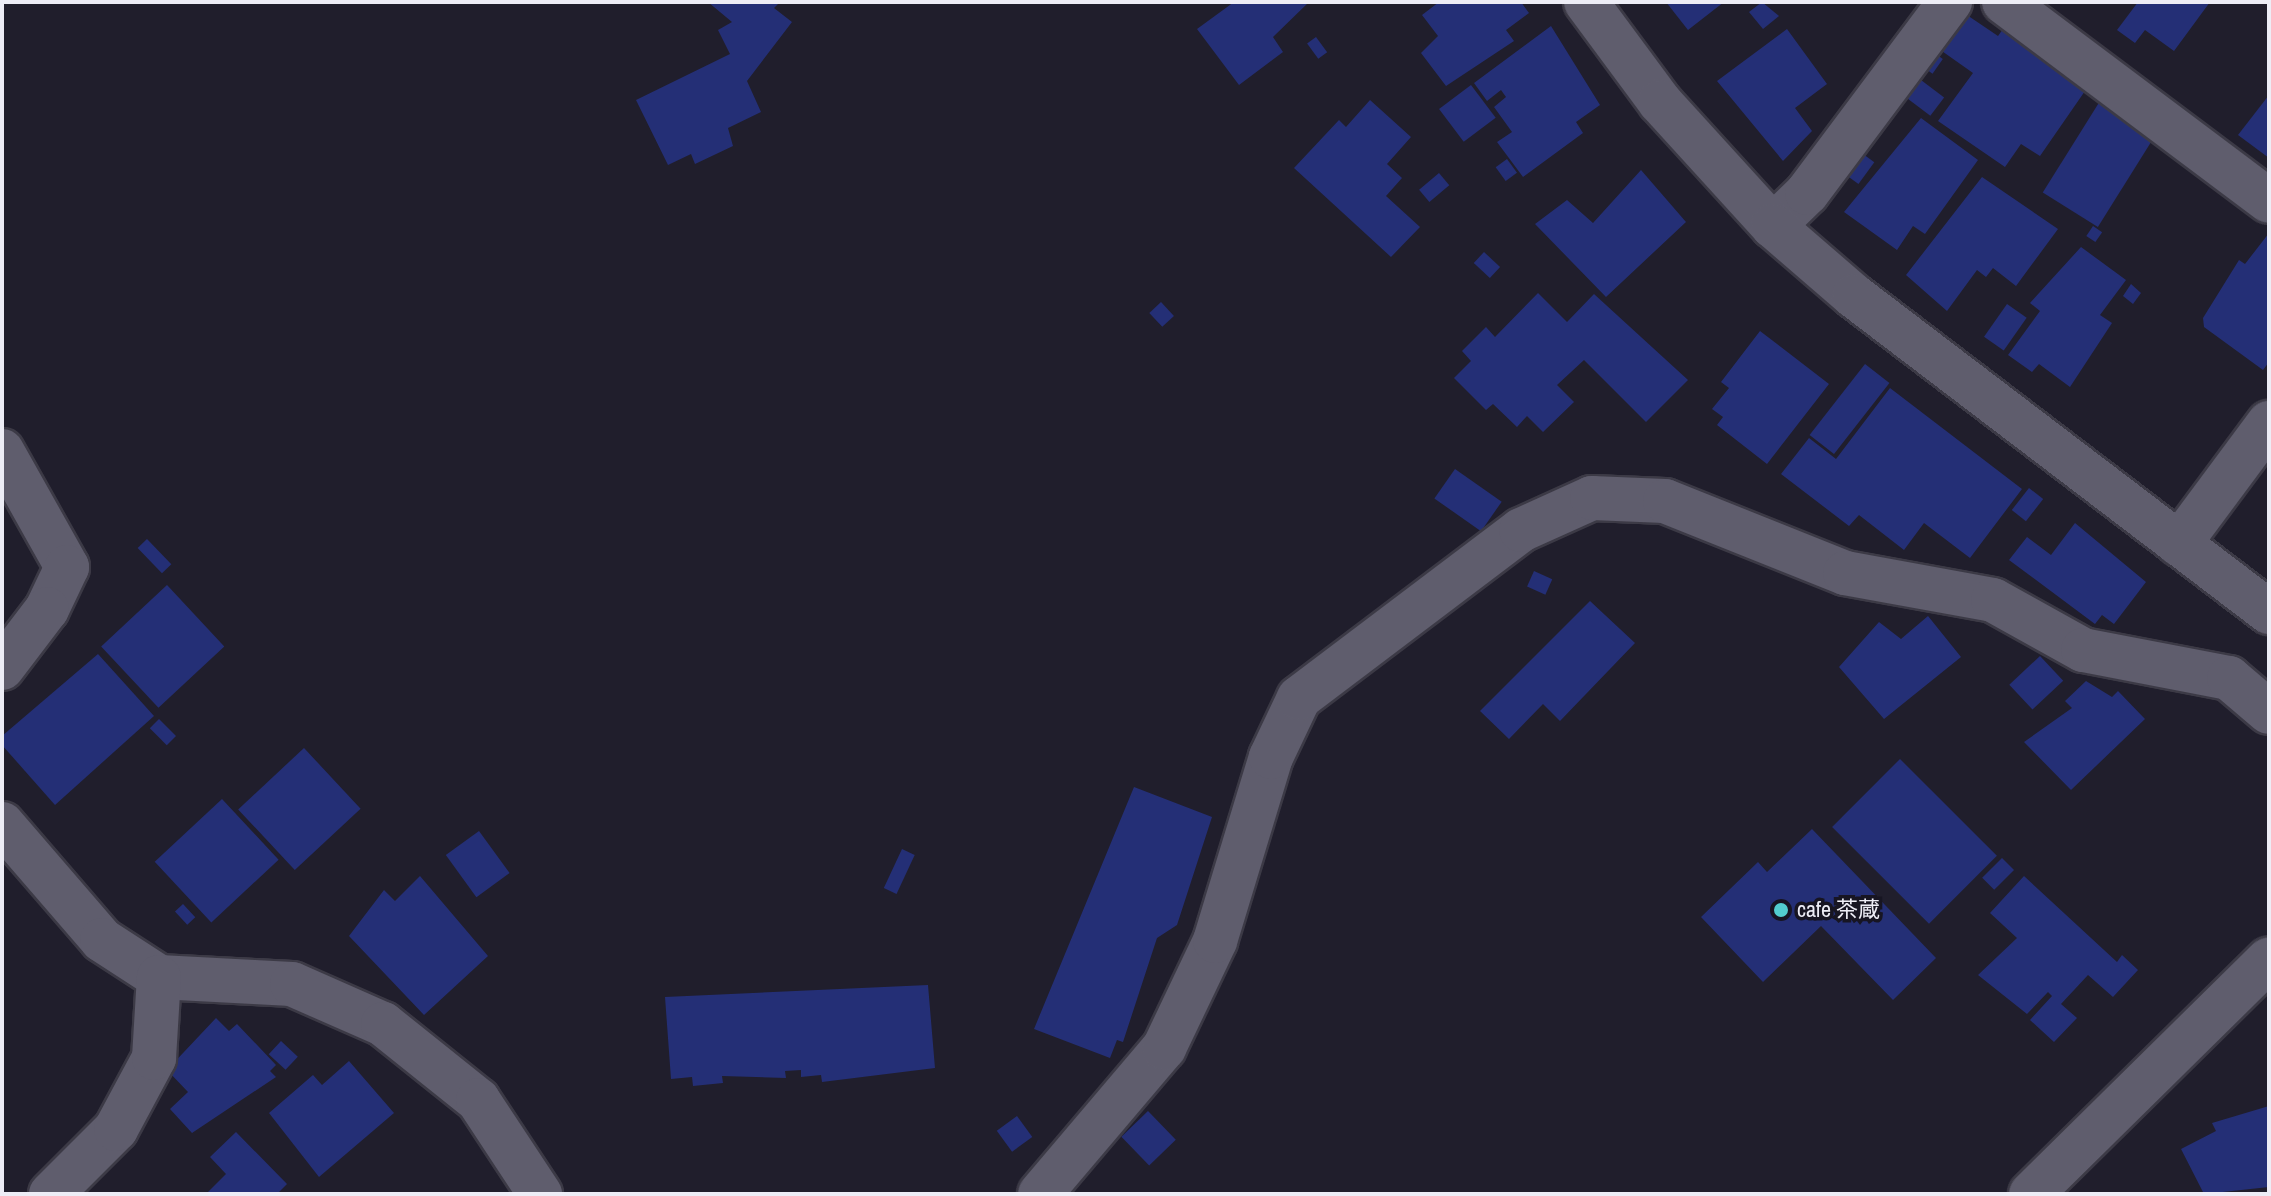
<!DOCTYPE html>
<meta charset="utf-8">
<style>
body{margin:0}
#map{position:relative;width:2271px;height:1196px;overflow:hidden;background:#201e2c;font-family:"Archivo Narrow","Noto Sans JP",sans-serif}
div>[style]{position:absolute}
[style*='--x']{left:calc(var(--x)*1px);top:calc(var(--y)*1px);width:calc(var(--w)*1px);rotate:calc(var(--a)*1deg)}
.building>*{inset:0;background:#242f76;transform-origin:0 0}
.roads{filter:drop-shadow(2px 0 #3c3a46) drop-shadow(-2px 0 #3c3a46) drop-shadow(0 2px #3c3a46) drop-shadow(0 -2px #3c3a46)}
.street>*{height:44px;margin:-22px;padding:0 22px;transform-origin:22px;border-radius:22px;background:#5f5d6d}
.secondary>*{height:44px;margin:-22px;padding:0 22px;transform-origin:22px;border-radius:22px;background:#5f5d6d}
.dots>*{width:22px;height:22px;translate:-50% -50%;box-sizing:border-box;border:4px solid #171522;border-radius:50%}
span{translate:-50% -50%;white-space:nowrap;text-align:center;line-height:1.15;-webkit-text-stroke:7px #171522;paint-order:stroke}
.poi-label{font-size:22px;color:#ededf6}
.left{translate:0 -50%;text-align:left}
.frame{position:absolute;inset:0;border:4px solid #ededf6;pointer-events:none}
</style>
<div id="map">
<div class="building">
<i style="clip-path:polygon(708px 2px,780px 2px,774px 8px,792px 22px,747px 81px,761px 112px,728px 128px,733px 146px,695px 164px,691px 154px,668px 165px,636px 100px,730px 54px,718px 30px,732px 22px)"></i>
<i style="clip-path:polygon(1234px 2px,1309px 2px,1273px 37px,1283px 52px,1239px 85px,1197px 29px)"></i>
<i style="clip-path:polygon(1439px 2px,1521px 2px,1529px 13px,1506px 30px,1514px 41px,1446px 86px,1421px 53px,1438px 36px,1422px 15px)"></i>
<i style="clip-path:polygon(1666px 2px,1724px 2px,1688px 30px)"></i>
<i style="clip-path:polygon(1762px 2px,1779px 16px,1763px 29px,1749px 12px)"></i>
<i style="clip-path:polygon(2138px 2px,2210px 2px,2174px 51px,2145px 30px,2135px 43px,2117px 30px)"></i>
<i style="clip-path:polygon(1964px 13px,1998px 36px,2003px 29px,2085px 91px,2040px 156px,2021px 144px,2005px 167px,1938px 121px,1973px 73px,1939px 49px)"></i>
<i style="clip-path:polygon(1551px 26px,1600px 105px,1576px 122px,1583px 133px,1523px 177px,1497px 142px,1512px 132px,1494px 107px,1506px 97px,1501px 90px,1487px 101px,1474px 83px)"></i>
<i style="clip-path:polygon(1787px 29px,1827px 84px,1795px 108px,1812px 131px,1783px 161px,1717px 81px)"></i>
<i style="left:1316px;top:37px;width:19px;height:11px;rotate:54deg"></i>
<i style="left:1933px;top:52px;width:12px;height:18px;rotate:35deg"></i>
<i style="left:1917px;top:77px;width:34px;height:23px;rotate:37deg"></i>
<i style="left:1471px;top:85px;width:41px;height:40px;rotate:53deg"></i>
<i style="clip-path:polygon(2269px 95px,2269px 158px,2238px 135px)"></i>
<i style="clip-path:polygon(1370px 100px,1411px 137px,1387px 164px,1402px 178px,1386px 196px,1420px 227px,1391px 257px,1294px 168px,1339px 120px,1346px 127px)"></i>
<i style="left:2100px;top:101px;width:65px;height:108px;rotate:32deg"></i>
<i style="clip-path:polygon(1921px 118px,1978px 160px,1925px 234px,1913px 226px,1897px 250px,1844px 212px)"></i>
<i style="left:1863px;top:154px;width:14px;height:27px;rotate:36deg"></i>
<i style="left:1507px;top:159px;width:17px;height:14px;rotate:54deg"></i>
<i style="clip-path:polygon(1641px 170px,1686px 222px,1606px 297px,1535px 224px,1567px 200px,1593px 223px)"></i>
<i style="left:1439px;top:173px;width:16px;height:26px;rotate:50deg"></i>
<i style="clip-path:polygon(1982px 177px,2058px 229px,2016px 286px,1993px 268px,1986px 277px,1977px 270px,1947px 311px,1906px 275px)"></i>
<i style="left:2093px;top:226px;width:11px;height:12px;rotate:34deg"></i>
<i style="clip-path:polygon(2269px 233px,2269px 362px,2263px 370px,2204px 327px,2203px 318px,2239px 260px,2245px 264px)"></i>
<i style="clip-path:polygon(2081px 247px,2126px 280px,2100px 315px,2112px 323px,2070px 387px,2039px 364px,2032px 372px,2008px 355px,2040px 311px,2030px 303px)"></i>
<i style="left:1484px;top:252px;width:22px;height:15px;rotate:43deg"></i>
<i style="clip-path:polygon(2131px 284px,2141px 293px,2133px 304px,2123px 296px)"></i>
<i style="clip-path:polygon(1538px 293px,1567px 322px,1594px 294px,1688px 380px,1646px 422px,1584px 360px,1557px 385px,1574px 402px,1543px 432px,1527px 416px,1517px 427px,1493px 404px,1486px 410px,1454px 378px,1471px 361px,1462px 351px,1486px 327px,1495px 337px)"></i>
<i style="left:1161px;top:302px;width:19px;height:16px;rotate:47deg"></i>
<i style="left:2007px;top:304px;width:24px;height:40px;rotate:35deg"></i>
<i style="clip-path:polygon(1760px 331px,1829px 384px,1767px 464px,1717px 425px,1723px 417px,1712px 409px,1729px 388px,1721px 382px)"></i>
<i style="left:1865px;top:364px;width:31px;height:90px;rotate:38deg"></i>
<i style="clip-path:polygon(1890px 388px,2022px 489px,1970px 558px,1924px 523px,1904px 550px,1859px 515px,1849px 526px,1781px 474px,1809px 438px,1836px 459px)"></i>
<i style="left:1455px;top:469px;width:57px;height:36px;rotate:35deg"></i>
<i style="left:2029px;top:488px;width:18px;height:28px;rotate:38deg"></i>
<i style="clip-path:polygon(2075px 523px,2146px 582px,2114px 624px,2102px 615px,2095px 624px,2009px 560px,2027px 537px,2051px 555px)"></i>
<i style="left:147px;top:539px;width:35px;height:13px;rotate:46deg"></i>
<i style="left:1534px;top:571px;width:20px;height:17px;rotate:24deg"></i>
<i style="left:167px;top:585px;width:84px;height:90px;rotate:47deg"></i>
<i style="clip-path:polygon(1590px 601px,1635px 643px,1560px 721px,1543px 704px,1509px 739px,1480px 711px)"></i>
<i style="clip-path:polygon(1928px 616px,1961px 657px,1884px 719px,1839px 667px,1879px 622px,1901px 639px)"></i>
<i style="clip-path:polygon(98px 654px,154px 716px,55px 805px,2px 745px,2px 736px)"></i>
<i style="left:2040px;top:656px;width:34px;height:42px;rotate:47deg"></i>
<i style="clip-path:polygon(2086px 681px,2112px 697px,2118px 691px,2145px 719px,2071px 790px,2024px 742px,2072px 708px,2065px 701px)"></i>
<i style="left:159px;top:719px;width:24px;height:13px;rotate:45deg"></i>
<i style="left:304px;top:748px;width:83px;height:90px;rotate:47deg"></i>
<i style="left:1900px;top:759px;width:137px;height:96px;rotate:45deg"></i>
<i style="clip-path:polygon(1134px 787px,1212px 817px,1177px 925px,1157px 938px,1123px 1042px,1117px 1040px,1110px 1058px,1034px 1029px)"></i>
<i style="left:222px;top:799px;width:83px;height:92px;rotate:47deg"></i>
<i style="clip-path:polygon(1812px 829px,1936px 958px,1893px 1000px,1821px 926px,1763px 982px,1701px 917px,1758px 862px,1767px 872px)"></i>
<i style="left:479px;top:831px;width:52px;height:41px;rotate:54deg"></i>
<i style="left:902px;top:849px;width:14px;height:43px;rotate:25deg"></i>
<i style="left:2002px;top:858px;width:17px;height:28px;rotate:45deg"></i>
<i style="clip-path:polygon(420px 876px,488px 956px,424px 1015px,349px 936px,384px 890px,395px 901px)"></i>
<i style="clip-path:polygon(2024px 876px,2117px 962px,2122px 955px,2138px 970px,2113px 997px,2088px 975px,2061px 1004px,2077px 1018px,2054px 1042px,2030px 1020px,2052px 996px,2048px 992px,2027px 1014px,1978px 975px,2017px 938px,1990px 913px)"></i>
<i style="left:183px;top:904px;width:18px;height:11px;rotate:47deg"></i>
<i style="clip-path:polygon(928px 985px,935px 1068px,822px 1082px,821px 1075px,801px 1077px,801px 1070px,785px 1071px,786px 1078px,722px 1076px,723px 1083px,693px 1086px,692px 1077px,671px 1079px,665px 997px)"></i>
<i style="clip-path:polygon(216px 1018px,229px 1031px,237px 1024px,276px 1065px,270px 1071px,276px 1077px,192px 1133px,170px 1109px,188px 1092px,167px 1070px)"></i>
<i style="left:281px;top:1041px;width:23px;height:18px;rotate:43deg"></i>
<i style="clip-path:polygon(349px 1061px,394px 1113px,319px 1177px,269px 1113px,313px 1075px,322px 1085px)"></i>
<i style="clip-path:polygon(2269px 1106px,2269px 1187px,2204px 1194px,2181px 1149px,2216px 1131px,2212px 1123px)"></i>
<i style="left:1148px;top:1111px;width:40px;height:37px;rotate:46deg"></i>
<i style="left:1017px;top:1116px;width:26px;height:25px;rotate:54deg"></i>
<i style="clip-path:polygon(236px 1132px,287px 1184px,277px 1194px,206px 1194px,226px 1174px,210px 1157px)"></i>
</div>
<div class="roads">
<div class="street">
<i style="--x:2004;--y:2;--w:331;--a:36.9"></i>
<i style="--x:1773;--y:226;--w:47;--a:-44.1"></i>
<i style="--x:1807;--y:193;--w:239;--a:-53.2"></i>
<i style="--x:2;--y:451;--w:133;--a:60.7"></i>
<i style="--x:67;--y:567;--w:47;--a:115.5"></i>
<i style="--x:47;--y:609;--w:74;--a:127.3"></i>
<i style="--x:2179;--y:544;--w:151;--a:-53.4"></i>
<i style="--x:2;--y:824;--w:153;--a:49.2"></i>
<i style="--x:102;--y:940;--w:68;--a:33"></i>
<i style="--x:159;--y:977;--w:133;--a:3"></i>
<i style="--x:292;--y:984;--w:99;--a:23.7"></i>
<i style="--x:383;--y:1024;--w:122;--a:38.7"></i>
<i style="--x:478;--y:1100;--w:113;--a:56.6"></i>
<i style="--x:51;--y:1194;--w:92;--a:-45"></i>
<i style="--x:116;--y:1129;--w:81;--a:-61.8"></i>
<i style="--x:154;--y:1058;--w:81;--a:-86.5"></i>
<i style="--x:1040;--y:1194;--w:192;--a:-49.7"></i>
<i style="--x:1164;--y:1048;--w:119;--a:-64.5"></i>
<i style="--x:1215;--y:941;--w:192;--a:-73.1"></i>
<i style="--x:1271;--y:757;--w:65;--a:-64.6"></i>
<i style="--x:1299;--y:698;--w:278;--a:-37.1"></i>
<i style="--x:1521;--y:530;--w:78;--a:-24.3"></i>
<i style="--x:1592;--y:498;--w:73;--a:2.4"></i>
<i style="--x:1665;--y:501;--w:194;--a:21.8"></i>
<i style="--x:1845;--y:573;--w:150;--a:10.3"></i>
<i style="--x:1993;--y:600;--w:103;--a:29.1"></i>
<i style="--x:2083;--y:650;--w:149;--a:10.9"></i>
<i style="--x:2229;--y:678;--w:52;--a:40.4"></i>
</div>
<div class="secondary">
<i style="--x:1586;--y:2;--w:124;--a:53.5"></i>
<i style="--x:1660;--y:102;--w:168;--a:47.7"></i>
<i style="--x:1773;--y:226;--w:107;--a:40.8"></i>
<i style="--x:1854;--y:296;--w:522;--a:37.29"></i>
<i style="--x:2031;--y:1194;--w:334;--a:-44.6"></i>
</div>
</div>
<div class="dots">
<i style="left:1781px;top:910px;background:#52cdcf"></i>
</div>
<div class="poi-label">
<span class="left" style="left:1797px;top:910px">cafe 茶蔵</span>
</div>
<div class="frame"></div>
</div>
